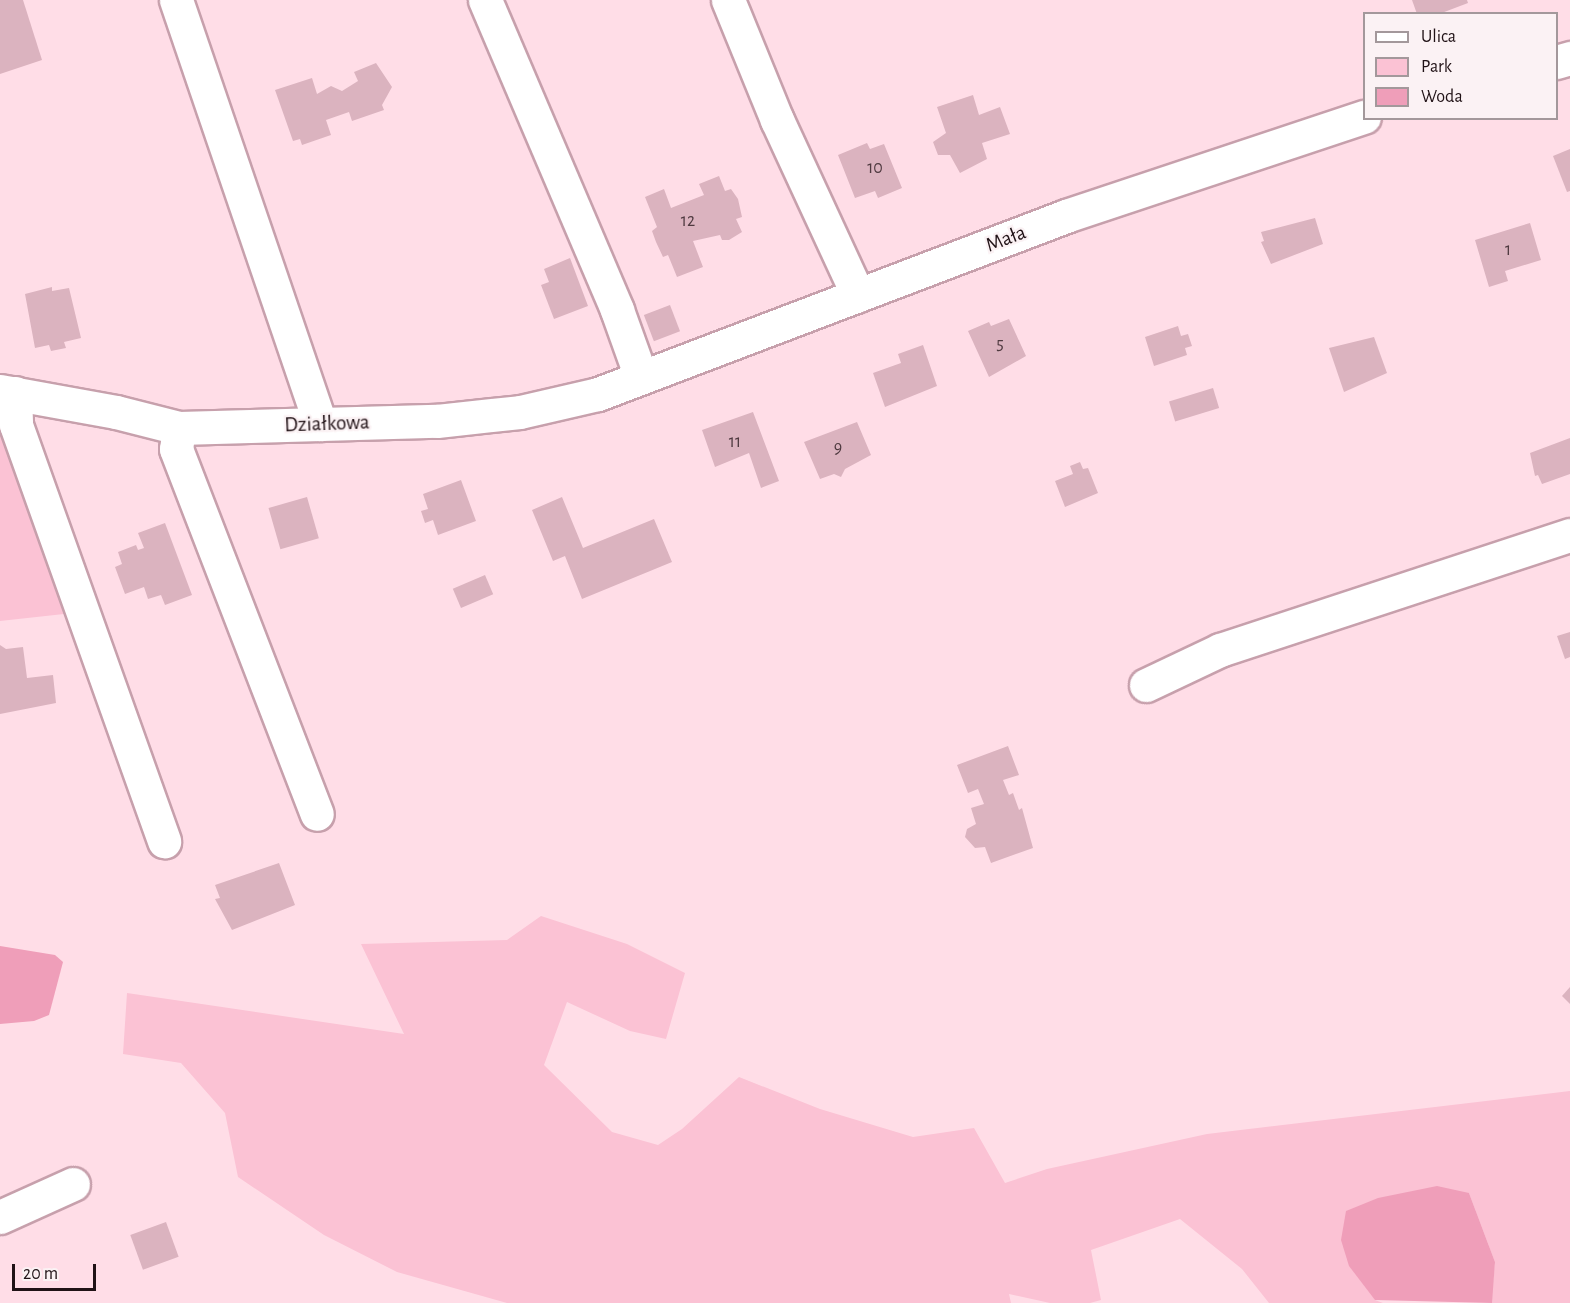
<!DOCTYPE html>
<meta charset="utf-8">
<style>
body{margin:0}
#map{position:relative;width:1570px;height:1303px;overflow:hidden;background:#ffdde7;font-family:"Alegreya Sans",sans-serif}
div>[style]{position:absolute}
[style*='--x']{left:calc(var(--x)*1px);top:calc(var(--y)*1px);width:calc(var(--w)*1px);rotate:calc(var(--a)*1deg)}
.green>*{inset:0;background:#fbc2d4}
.water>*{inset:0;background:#ef9eb9}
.building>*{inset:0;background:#dbb3bf;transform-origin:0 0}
.roads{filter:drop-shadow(2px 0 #c7a0ac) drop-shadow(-2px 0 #c7a0ac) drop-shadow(0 2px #c7a0ac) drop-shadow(0 -2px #c7a0ac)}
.minor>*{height:33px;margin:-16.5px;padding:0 16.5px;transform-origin:16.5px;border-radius:16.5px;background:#fff}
span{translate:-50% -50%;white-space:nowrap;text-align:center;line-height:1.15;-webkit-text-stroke:4.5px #fbf2f4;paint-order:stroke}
.number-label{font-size:18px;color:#4f3a40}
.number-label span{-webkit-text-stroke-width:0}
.street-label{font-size:21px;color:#201216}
.legend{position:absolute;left:1363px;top:12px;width:195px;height:108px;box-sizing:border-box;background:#fbf2f4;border:2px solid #a3989b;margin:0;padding:8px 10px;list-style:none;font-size:18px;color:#201216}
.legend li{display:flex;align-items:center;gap:12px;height:30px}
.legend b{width:30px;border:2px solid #a3989b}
.scale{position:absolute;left:12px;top:1264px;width:84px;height:27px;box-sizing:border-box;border:3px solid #201216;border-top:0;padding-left:8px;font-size:18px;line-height:21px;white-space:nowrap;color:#201216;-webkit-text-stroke:4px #fbf2f4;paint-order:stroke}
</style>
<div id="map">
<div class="green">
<i style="clip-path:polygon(0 421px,73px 613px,0 621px)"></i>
<i style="clip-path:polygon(541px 916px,627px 944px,685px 973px,666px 1039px,630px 1031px,567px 1002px,544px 1065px,612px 1132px,658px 1145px,682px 1129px,739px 1077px,820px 1109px,913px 1137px,974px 1128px,1005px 1183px,1047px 1169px,1207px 1134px,1570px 1091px,1570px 1303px,1491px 1303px,1495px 1262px,1469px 1193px,1375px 1300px,1383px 1303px,1269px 1303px,1242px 1269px,1180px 1219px,1091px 1250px,1101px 1300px,1090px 1303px,1050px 1303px,1009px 1294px,1011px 1303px,507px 1303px,397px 1272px,324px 1235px,238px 1177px,225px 1113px,181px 1063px,123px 1054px,127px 993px,404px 1034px,361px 944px,507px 940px)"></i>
</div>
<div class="water">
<i style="clip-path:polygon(0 946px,55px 955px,63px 962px,49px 1015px,34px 1021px,0 1024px)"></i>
<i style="clip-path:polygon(1437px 1186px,1469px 1193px,1495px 1262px,1492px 1303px,1375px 1300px,1349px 1266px,1341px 1240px,1346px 1211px,1378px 1198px)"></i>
</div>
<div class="building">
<i style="clip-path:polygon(0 0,23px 0,42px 60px,0 74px)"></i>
<i style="clip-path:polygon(1412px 0,1467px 0,1468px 3px,1439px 14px,1417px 14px)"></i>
<i style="clip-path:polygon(376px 63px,392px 87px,382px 105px,384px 110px,352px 121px,349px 112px,326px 120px,331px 135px,302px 145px,300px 139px,293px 141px,275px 90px,312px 78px,317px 94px,331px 86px,342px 91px,358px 81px,354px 72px)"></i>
<i style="clip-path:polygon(973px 95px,979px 115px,1000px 107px,1010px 134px,982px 143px,987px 159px,960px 173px,950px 155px,938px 155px,933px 142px,946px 133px,937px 107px)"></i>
<i style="clip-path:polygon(867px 143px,870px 149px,884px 144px,902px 188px,878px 198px,875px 191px,855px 198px,838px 155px)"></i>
<i style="clip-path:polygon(1570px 149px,1570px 191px,1567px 192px,1553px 156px)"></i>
<i style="clip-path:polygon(719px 176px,725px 191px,731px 189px,738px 199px,742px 217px,736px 219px,742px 232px,729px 240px,722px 240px,720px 235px,693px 241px,703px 267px,677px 277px,668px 255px,663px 257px,656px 242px,652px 231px,657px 227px,645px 197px,664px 189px,671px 208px,704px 195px,699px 184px)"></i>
<i style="clip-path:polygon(1315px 218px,1323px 244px,1271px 264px,1261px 242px,1264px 241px,1261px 232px)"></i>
<i style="clip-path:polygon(1530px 223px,1541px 260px,1505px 271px,1508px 281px,1489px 287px,1475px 240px)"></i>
<i style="clip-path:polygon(570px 258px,588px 306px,554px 319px,541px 285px,549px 282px,544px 269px)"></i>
<i style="clip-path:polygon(52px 287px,52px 291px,69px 288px,81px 338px,64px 342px,66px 348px,51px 351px,49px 345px,35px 348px,25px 294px)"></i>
<i style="left:670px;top:305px;width:28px;height:28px;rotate:69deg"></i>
<i style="clip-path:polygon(1009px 319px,1026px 356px,989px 377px,968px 331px,989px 322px,991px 326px)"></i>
<i style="clip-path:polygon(1178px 326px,1181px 336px,1188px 334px,1192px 346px,1185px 348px,1187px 355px,1154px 366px,1145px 337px)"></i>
<i style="clip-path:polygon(1374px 337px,1387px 373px,1344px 392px,1329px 348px)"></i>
<i style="clip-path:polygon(923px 345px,937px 386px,885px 407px,873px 373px,901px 363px,898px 354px)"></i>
<i style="left:1213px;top:388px;width:21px;height:46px;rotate:73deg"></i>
<i style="clip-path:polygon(753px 412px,779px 481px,761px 488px,749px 453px,715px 467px,702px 430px)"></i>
<i style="clip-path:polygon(857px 422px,871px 455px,845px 469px,841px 477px,834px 474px,820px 479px,804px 442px)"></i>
<i style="clip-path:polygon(1570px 438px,1570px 474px,1542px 484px,1538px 475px,1535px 476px,1530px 453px)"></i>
<i style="clip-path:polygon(1080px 462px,1083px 469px,1088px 468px,1098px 493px,1065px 507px,1055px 481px,1073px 474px,1070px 466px)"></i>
<i style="clip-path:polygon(461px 480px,476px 521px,438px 535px,433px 520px,425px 523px,421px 511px,428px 509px,423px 494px)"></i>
<i style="left:307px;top:497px;width:43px;height:40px;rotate:74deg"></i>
<i style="clip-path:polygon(562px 497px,583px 548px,654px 519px,672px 562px,582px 599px,565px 556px,553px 561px,532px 510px)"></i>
<i style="clip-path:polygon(165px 523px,192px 595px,165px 605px,161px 595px,148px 599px,144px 587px,125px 594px,115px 567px,122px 564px,118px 552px,136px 545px,138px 550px,144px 548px,138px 533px)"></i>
<i style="left:485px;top:575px;width:21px;height:35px;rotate:67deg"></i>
<i style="clip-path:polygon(1570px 632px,1570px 657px,1565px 659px,1557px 636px)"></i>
<i style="clip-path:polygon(0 645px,6px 649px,23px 647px,27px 678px,53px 675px,56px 703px,0 714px)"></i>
<i style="clip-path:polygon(1008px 746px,1019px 775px,1003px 780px,1009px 795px,1013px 793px,1019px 810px,1022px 808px,1033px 848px,991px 863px,985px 847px,975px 848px,965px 837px,967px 829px,976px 824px,971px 808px,984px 804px,978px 789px,968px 793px,957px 765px)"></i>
<i style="clip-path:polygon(279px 863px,295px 905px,232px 930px,215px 899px,220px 898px,215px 885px)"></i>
<i style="clip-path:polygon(1570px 987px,1570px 1004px,1562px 996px)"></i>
<i style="left:166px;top:1222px;width:37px;height:38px;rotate:70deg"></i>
</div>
<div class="roads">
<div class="minor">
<i style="--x:176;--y:0;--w:448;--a:71.2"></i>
<i style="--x:485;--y:0;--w:337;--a:66.9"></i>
<i style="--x:617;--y:310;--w:71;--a:70.3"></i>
<i style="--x:728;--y:0;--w:130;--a:67.8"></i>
<i style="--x:777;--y:120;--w:193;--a:65.2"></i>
<i style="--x:1556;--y:62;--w:15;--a:-16"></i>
<i style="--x:0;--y:391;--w:118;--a:10.3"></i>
<i style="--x:116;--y:412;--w:65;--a:14.3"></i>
<i style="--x:179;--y:428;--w:258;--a:-1.6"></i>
<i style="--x:437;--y:421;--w:83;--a:-6.2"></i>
<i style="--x:520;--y:412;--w:80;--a:-13"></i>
<i style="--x:598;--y:394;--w:501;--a:-20.82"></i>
<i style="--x:1066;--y:216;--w:314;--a:-18.4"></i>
<i style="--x:15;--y:393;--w:32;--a:88"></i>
<i style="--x:16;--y:425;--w:442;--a:70.4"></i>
<i style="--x:179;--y:428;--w:21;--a:98"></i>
<i style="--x:176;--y:449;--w:391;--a:68.9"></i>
<i style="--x:1146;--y:685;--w:82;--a:-25.3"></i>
<i style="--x:1220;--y:650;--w:368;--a:-18.2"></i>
<i style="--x:0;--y:1217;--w:80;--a:-24.3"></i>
</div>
</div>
<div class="number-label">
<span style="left:875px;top:168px">10</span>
<span style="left:688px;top:221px">12</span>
<span style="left:1508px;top:250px">1</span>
<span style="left:1000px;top:344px">5</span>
<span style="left:735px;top:442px">11</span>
<span style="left:838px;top:448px">9</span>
</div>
<div class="street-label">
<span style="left:1006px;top:239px;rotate:-21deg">Mała</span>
<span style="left:327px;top:424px;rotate:-2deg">Działkowa</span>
</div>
<ul class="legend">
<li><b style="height:8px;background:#fff"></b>Ulica</li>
<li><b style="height:16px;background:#fbc2d4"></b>Park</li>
<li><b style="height:16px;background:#ef9eb9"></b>Woda</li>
</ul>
<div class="scale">20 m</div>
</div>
